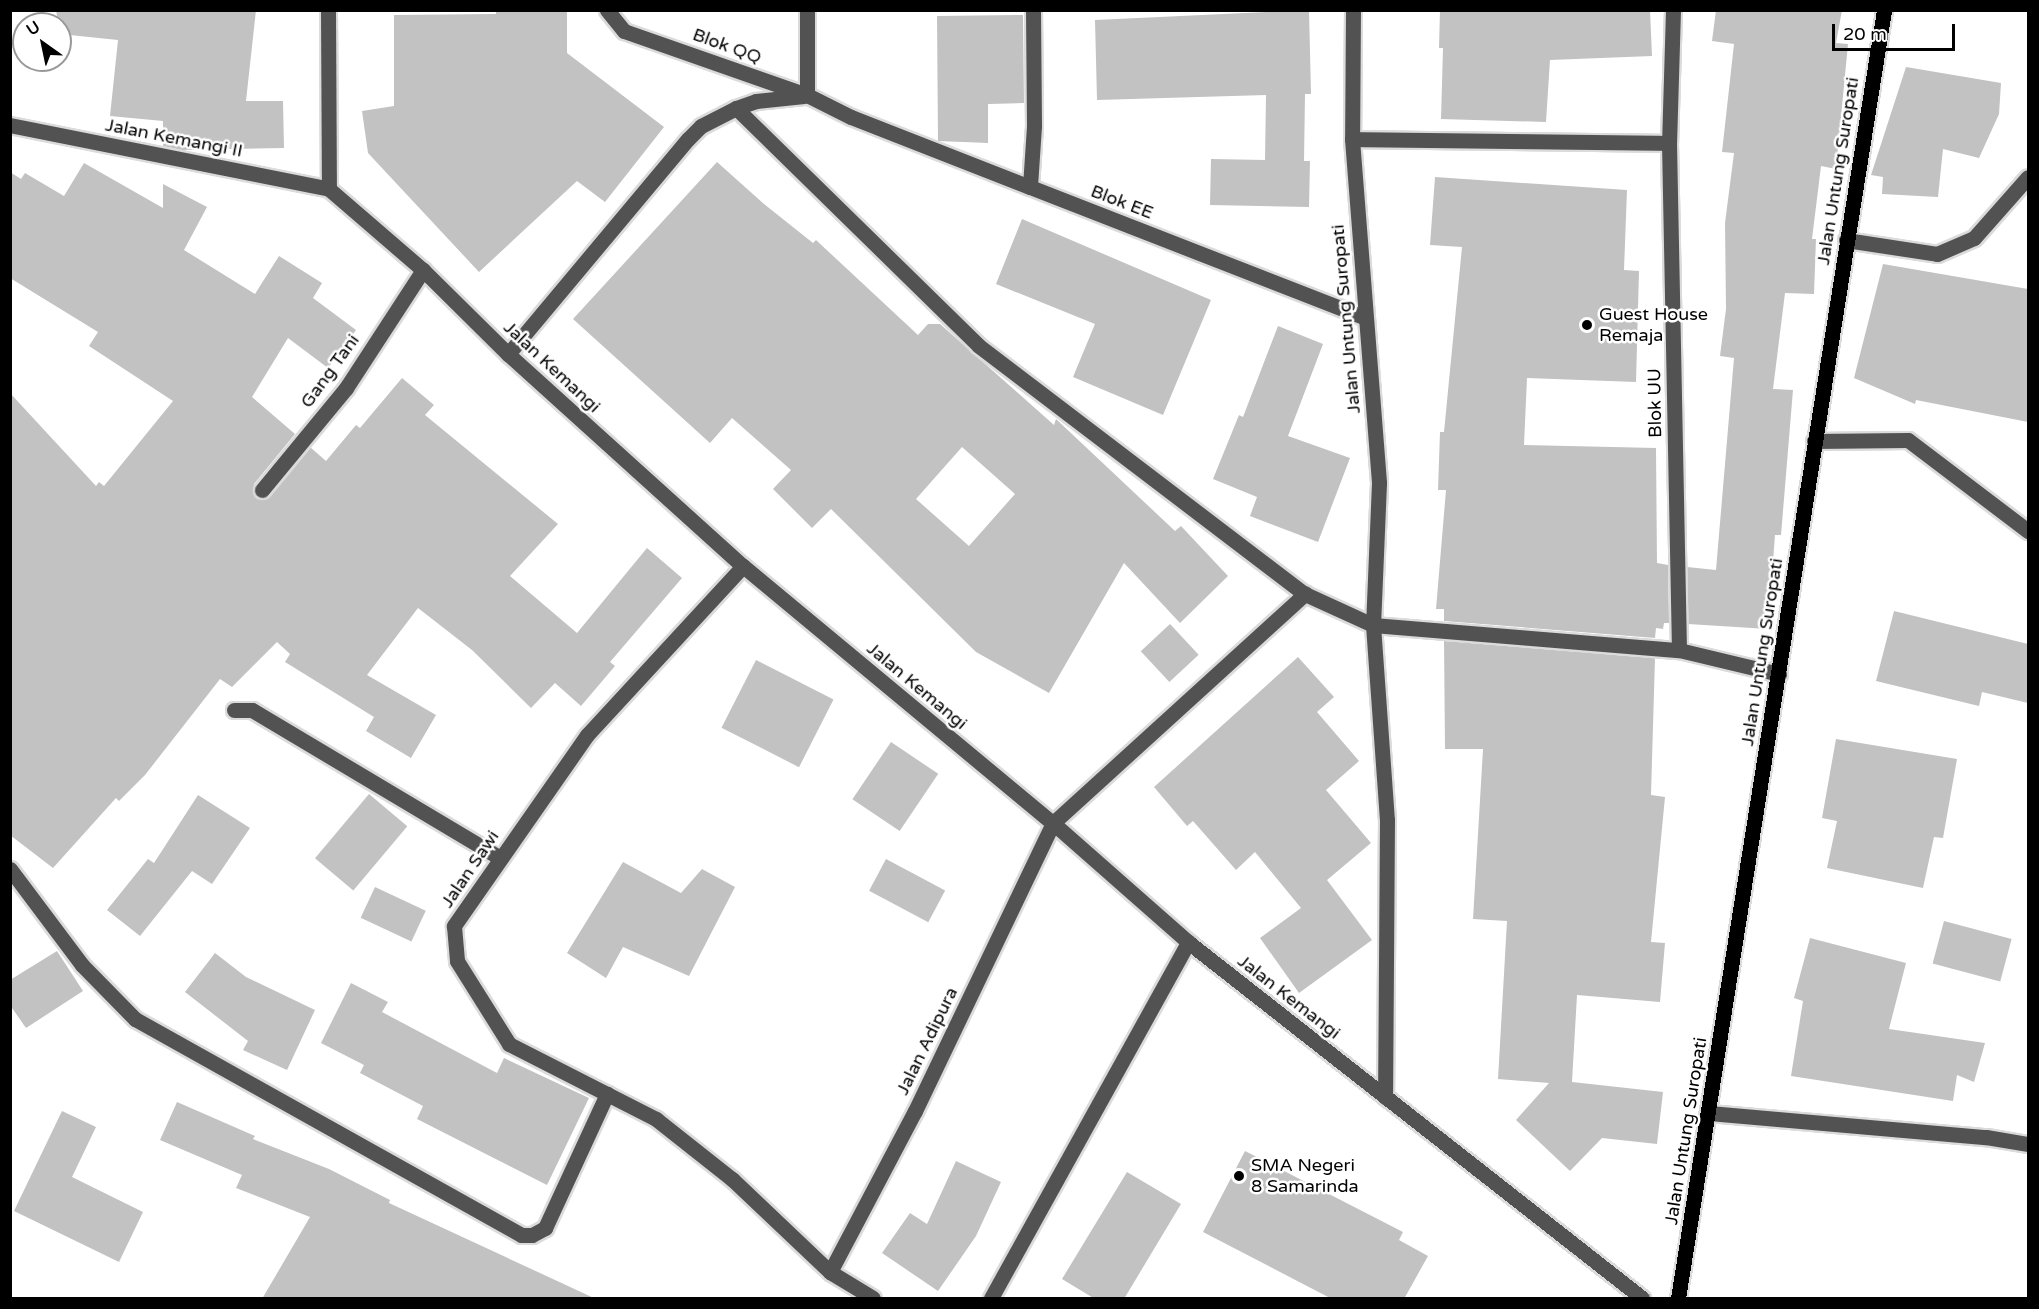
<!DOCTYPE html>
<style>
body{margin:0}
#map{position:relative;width:2039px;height:1309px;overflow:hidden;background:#fff;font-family:"Varela Round",sans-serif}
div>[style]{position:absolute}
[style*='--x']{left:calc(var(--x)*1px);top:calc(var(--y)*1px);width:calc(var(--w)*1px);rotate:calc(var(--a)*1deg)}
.building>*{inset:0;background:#c2c2c2;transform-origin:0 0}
.roads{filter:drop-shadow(2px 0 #dbdbdb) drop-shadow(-2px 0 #dbdbdb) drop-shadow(0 2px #dbdbdb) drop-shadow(0 -2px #dbdbdb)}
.minor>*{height:15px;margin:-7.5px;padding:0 7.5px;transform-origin:7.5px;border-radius:7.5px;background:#525252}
.major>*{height:15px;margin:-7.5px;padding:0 7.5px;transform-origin:7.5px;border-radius:7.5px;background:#000}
.dots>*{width:16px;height:16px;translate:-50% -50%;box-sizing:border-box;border:3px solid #fff;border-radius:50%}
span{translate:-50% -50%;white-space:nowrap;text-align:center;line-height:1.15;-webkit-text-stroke:5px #fff;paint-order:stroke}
.street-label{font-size:18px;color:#000}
.poi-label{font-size:18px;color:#000}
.left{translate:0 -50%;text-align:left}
.frame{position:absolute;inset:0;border:12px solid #000;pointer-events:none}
.north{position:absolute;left:12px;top:12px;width:60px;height:60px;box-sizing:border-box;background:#fff;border:2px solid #999;border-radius:50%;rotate:327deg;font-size:16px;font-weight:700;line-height:24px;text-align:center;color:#000}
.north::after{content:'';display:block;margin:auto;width:21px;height:27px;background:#000;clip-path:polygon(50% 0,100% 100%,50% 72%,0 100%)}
.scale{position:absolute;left:1832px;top:24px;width:123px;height:27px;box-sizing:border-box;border:3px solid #000;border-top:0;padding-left:8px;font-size:18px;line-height:21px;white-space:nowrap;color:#000;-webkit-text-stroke:4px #fff;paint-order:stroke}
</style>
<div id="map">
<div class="building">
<i style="clip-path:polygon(56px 10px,256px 10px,246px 101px,283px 101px,284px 148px,182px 150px,163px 146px,163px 121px,110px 116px,118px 40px,60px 34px)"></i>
<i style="clip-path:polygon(496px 10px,567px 10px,567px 53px,664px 127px,605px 202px,577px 181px,479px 272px,368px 153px,362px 111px,394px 106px,394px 15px,496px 14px)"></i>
<i style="clip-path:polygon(1309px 10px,1311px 94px,1305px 94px,1304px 161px,1310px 161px,1309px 207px,1210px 205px,1211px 159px,1265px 160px,1266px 95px,1097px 100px,1095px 20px)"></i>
<i style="clip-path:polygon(1440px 10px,1650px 10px,1652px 56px,1550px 60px,1546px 122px,1441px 119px,1443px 48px,1439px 48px)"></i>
<i style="clip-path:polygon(1716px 10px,1842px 10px,1836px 43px,1848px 44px,1836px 169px,1821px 166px,1812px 239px,1816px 239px,1814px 294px,1785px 293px,1773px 389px,1793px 390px,1781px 535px,1775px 535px,1768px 629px,1688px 624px,1687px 567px,1716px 570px,1734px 358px,1720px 356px,1726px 309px,1725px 223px,1734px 153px,1722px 152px,1734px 44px,1712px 41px)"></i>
<i style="clip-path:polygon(1023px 15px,1024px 103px,988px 104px,988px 143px,938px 141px,937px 16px)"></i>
<i style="clip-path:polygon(1906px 67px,2001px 83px,1999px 114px,1979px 158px,1943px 149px,1938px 197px,1882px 194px,1883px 177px,1871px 175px)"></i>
<i style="clip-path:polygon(evenodd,717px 162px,764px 204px,813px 243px,816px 240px,918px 335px,928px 324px,940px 324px,1054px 425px,1056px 419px,1175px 531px,1181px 526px,1228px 576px,1180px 623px,1124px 563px,1049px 693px,976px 652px,831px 509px,812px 528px,773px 489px,791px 470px,732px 418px,710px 443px,573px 319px,717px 162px,962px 447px,1015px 494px,969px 546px,916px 499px,962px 447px)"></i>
<i style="clip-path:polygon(84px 163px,163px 208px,163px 184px,207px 207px,184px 250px,255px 294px,279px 256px,322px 283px,313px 298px,356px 330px,328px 368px,288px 338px,252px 397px,295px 434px,254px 484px,256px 498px,269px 497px,310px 447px,326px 461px,356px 425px,360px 428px,402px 378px,434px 405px,425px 415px,558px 524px,510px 576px,577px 633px,647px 548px,682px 578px,610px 662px,615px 666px,581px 706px,555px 683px,531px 708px,472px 650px,418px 608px,367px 675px,436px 715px,411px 758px,366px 731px,374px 717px,285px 662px,290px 654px,277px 642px,232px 687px,220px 679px,145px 775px,119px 801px,116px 798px,53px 868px,10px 835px,10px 393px,96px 486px,99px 482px,104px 486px,173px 401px,89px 346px,98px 332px,10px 278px,10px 172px,21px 179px,25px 173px,64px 196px)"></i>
<i style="clip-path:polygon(1435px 177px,1627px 190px,1624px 270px,1639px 271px,1636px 382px,1527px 378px,1524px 445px,1656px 448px,1657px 563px,1668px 565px,1669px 623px,1664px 623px,1663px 629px,1656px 628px,1655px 638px,1444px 621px,1444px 609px,1436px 609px,1446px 490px,1438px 490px,1440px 432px,1444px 432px,1462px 247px,1430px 245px)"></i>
<i style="clip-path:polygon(1022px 219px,1211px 300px,1163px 415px,1073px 377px,1095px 324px,996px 284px)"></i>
<i style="clip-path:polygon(1883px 264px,2028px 289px,2028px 422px,1916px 400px,1915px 404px,1854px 378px)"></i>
<i style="clip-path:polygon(1278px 326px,1323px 344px,1288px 436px,1350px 458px,1318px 542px,1250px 516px,1257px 497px,1213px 479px,1239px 415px,1243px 417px)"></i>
<i style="clip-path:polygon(1894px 611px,2028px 644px,2028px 703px,1982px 692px,1979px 706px,1876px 681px)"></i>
<i style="left:1170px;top:624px;width:42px;height:40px;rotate:47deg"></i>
<i style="clip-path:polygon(1444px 641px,1655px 658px,1651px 795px,1665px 797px,1651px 942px,1665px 943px,1660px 1002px,1577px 995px,1572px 1082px,1663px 1092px,1657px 1144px,1602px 1138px,1570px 1171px,1516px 1120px,1549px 1083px,1498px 1079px,1507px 921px,1473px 919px,1483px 749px,1445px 749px)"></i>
<i style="clip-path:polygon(1298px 657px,1334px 697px,1317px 712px,1359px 761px,1326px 790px,1371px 843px,1327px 880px,1372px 940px,1299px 993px,1260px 938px,1301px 908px,1255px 852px,1236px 870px,1193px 821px,1187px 826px,1154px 787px)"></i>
<i style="left:756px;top:660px;width:87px;height:76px;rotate:27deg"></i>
<i style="clip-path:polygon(1836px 739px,1957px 759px,1943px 838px,1934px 837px,1923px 888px,1827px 868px,1837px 821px,1822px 818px)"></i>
<i style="left:891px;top:742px;width:57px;height:69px;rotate:34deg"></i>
<i style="left:369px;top:794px;width:50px;height:84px;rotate:40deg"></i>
<i style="clip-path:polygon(198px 795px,250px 828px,212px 884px,192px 871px,140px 936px,107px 910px,148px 859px,154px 863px)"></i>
<i style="left:886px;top:859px;width:67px;height:36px;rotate:28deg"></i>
<i style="clip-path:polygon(623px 862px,681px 893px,702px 869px,735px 887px,689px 976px,623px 947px,606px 978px,567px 953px)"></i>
<i style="left:375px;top:887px;width:56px;height:34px;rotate:25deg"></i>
<i style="left:1944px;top:921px;width:70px;height:44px;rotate:15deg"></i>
<i style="clip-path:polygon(1810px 938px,1906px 963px,1889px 1029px,1985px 1043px,1974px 1082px,1957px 1075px,1953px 1101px,1791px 1076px,1803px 1001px,1794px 998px)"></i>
<i style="clip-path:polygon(57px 951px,83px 991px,26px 1028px,10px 1005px,10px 980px)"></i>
<i style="clip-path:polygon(215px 953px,246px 977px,315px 1010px,287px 1070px,243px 1050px,248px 1041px,185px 992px)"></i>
<i style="clip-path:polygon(351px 983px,388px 1002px,382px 1012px,497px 1073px,504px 1058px,589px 1098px,547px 1185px,417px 1119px,423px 1106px,360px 1073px,364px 1065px,321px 1043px)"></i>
<i style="clip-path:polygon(177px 1102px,255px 1136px,253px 1139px,329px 1169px,390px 1200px,389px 1203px,596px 1299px,262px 1299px,310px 1217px,236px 1188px,242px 1175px,160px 1140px)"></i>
<i style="clip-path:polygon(62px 1111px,96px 1127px,72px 1177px,143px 1212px,119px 1262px,14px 1211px)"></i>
<i style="clip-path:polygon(1245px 1151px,1403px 1232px,1399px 1240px,1428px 1256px,1404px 1299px,1332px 1299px,1203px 1232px)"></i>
<i style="clip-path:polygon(956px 1161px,1001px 1182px,976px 1236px,938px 1291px,882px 1253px,910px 1213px,927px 1224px)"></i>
<i style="clip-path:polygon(1127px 1172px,1181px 1204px,1124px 1299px,1095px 1299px,1062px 1279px)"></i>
</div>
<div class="roads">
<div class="minor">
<i style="--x:328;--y:10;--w:179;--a:89.7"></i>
<i style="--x:329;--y:189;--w:124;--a:40.8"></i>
<i style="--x:423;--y:270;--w:120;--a:44.7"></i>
<i style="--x:508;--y:354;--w:316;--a:42.1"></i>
<i style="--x:743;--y:566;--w:403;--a:39.7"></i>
<i style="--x:1053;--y:823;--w:180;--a:41.4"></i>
<i style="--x:1188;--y:942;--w:577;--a:38.1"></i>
<i style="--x:607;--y:10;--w:27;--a:51"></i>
<i style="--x:624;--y:31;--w:194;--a:19.3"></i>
<i style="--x:807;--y:10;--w:85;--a:90"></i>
<i style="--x:807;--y:95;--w:49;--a:26.6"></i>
<i style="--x:851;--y:117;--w:192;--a:21.4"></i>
<i style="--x:1033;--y:10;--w:116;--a:89.5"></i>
<i style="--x:1034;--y:126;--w:61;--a:93.8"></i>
<i style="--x:1030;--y:187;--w:358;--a:21.3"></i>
<i style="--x:1353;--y:10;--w:129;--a:90.4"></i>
<i style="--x:1352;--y:139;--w:345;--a:85.5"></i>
<i style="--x:1379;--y:483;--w:142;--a:92.4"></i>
<i style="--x:1373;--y:625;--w:196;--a:85.9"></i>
<i style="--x:1387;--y:820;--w:277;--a:90.4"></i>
<i style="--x:1673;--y:10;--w:133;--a:91.7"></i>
<i style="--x:1669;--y:143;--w:507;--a:88.87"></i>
<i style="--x:736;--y:108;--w:21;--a:-19"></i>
<i style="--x:756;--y:101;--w:48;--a:-5.9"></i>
<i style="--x:10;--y:125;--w:325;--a:11.3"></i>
<i style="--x:1352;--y:139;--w:317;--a:0.7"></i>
<i style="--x:1846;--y:240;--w:92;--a:8.7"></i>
<i style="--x:1937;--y:254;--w:40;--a:-23.4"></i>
<i style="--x:1974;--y:238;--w:81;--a:-48.5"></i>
<i style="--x:508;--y:354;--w:280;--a:-50.1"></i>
<i style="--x:688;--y:139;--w:18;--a:-45"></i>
<i style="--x:701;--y:126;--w:39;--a:-27"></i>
<i style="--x:736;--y:108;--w:340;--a:44.4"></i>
<i style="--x:979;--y:346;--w:410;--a:37.3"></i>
<i style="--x:1305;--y:594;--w:75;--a:24.5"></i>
<i style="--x:1373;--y:625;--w:307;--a:4.7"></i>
<i style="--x:1679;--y:650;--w:103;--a:13.5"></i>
<i style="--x:1814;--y:441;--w:94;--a:-0.6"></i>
<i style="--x:1908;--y:440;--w:151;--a:37.2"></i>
<i style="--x:262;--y:490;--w:132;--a:-50.5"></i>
<i style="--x:346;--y:388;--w:141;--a:-56.9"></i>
<i style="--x:743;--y:566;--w:230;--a:132.7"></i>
<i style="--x:587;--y:735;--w:233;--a:124.9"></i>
<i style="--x:454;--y:926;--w:35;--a:85"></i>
<i style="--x:457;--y:961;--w:98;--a:57.9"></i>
<i style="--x:509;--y:1044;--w:165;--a:27"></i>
<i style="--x:656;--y:1119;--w:97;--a:38.3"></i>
<i style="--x:732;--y:1179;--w:135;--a:43.5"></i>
<i style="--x:830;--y:1272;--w:50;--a:31.2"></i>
<i style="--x:234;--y:710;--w:18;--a:0"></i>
<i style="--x:252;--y:710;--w:289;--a:30.8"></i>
<i style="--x:10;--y:869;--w:120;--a:53.1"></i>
<i style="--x:82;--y:965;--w:76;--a:45.5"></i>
<i style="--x:135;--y:1019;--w:442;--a:29.2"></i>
<i style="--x:521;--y:1235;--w:11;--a:0"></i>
<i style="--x:532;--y:1235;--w:15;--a:-28"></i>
<i style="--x:545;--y:1228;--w:148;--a:-65.2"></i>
<i style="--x:1709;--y:1113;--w:278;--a:5"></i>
<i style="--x:1986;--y:1137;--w:43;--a:9.5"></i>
<i style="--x:830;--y:1272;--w:182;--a:-62.2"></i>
<i style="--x:915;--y:1111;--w:319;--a:-64.4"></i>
<i style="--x:1053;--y:823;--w:341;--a:-42.3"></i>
<i style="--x:991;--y:1298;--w:407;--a:-61"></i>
</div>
<div class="major">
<i style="--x:1678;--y:1298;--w:1304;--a:-80.91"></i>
</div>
</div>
<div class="dots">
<i style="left:1587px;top:325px;background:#000"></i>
<i style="left:1239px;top:1176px;background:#000"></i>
</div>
<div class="street-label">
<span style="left:727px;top:46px;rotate:20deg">Blok QQ</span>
<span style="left:174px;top:138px;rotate:11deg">Jalan Kemangi II</span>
<span style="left:1838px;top:171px;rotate:-81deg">Jalan Untung Suropati</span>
<span style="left:1122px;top:202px;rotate:21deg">Blok EE</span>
<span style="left:1346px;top:319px;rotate:-95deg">Jalan Untung Suropati</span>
<span style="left:552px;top:367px;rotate:43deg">Jalan Kemangi</span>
<span style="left:330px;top:371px;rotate:-54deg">Gang Tani</span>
<span style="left:1655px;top:403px;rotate:-91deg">Blok UU</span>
<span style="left:1762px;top:652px;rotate:-81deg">Jalan Untung Suropati</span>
<span style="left:917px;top:686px;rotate:40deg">Jalan Kemangi</span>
<span style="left:470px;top:869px;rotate:-56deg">Jalan Sawi</span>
<span style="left:1289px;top:997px;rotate:38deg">Jalan Kemangi</span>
<span style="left:927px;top:1041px;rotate:-64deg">Jalan Adipura</span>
<span style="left:1686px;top:1131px;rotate:-81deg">Jalan Untung Suropati</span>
</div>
<div class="poi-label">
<span class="left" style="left:1599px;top:325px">Guest House<br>Remaja</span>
<span class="left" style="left:1251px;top:1176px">SMA Negeri<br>8 Samarinda</span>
</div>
<div class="frame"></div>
<div class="north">U</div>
<div class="scale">20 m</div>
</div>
